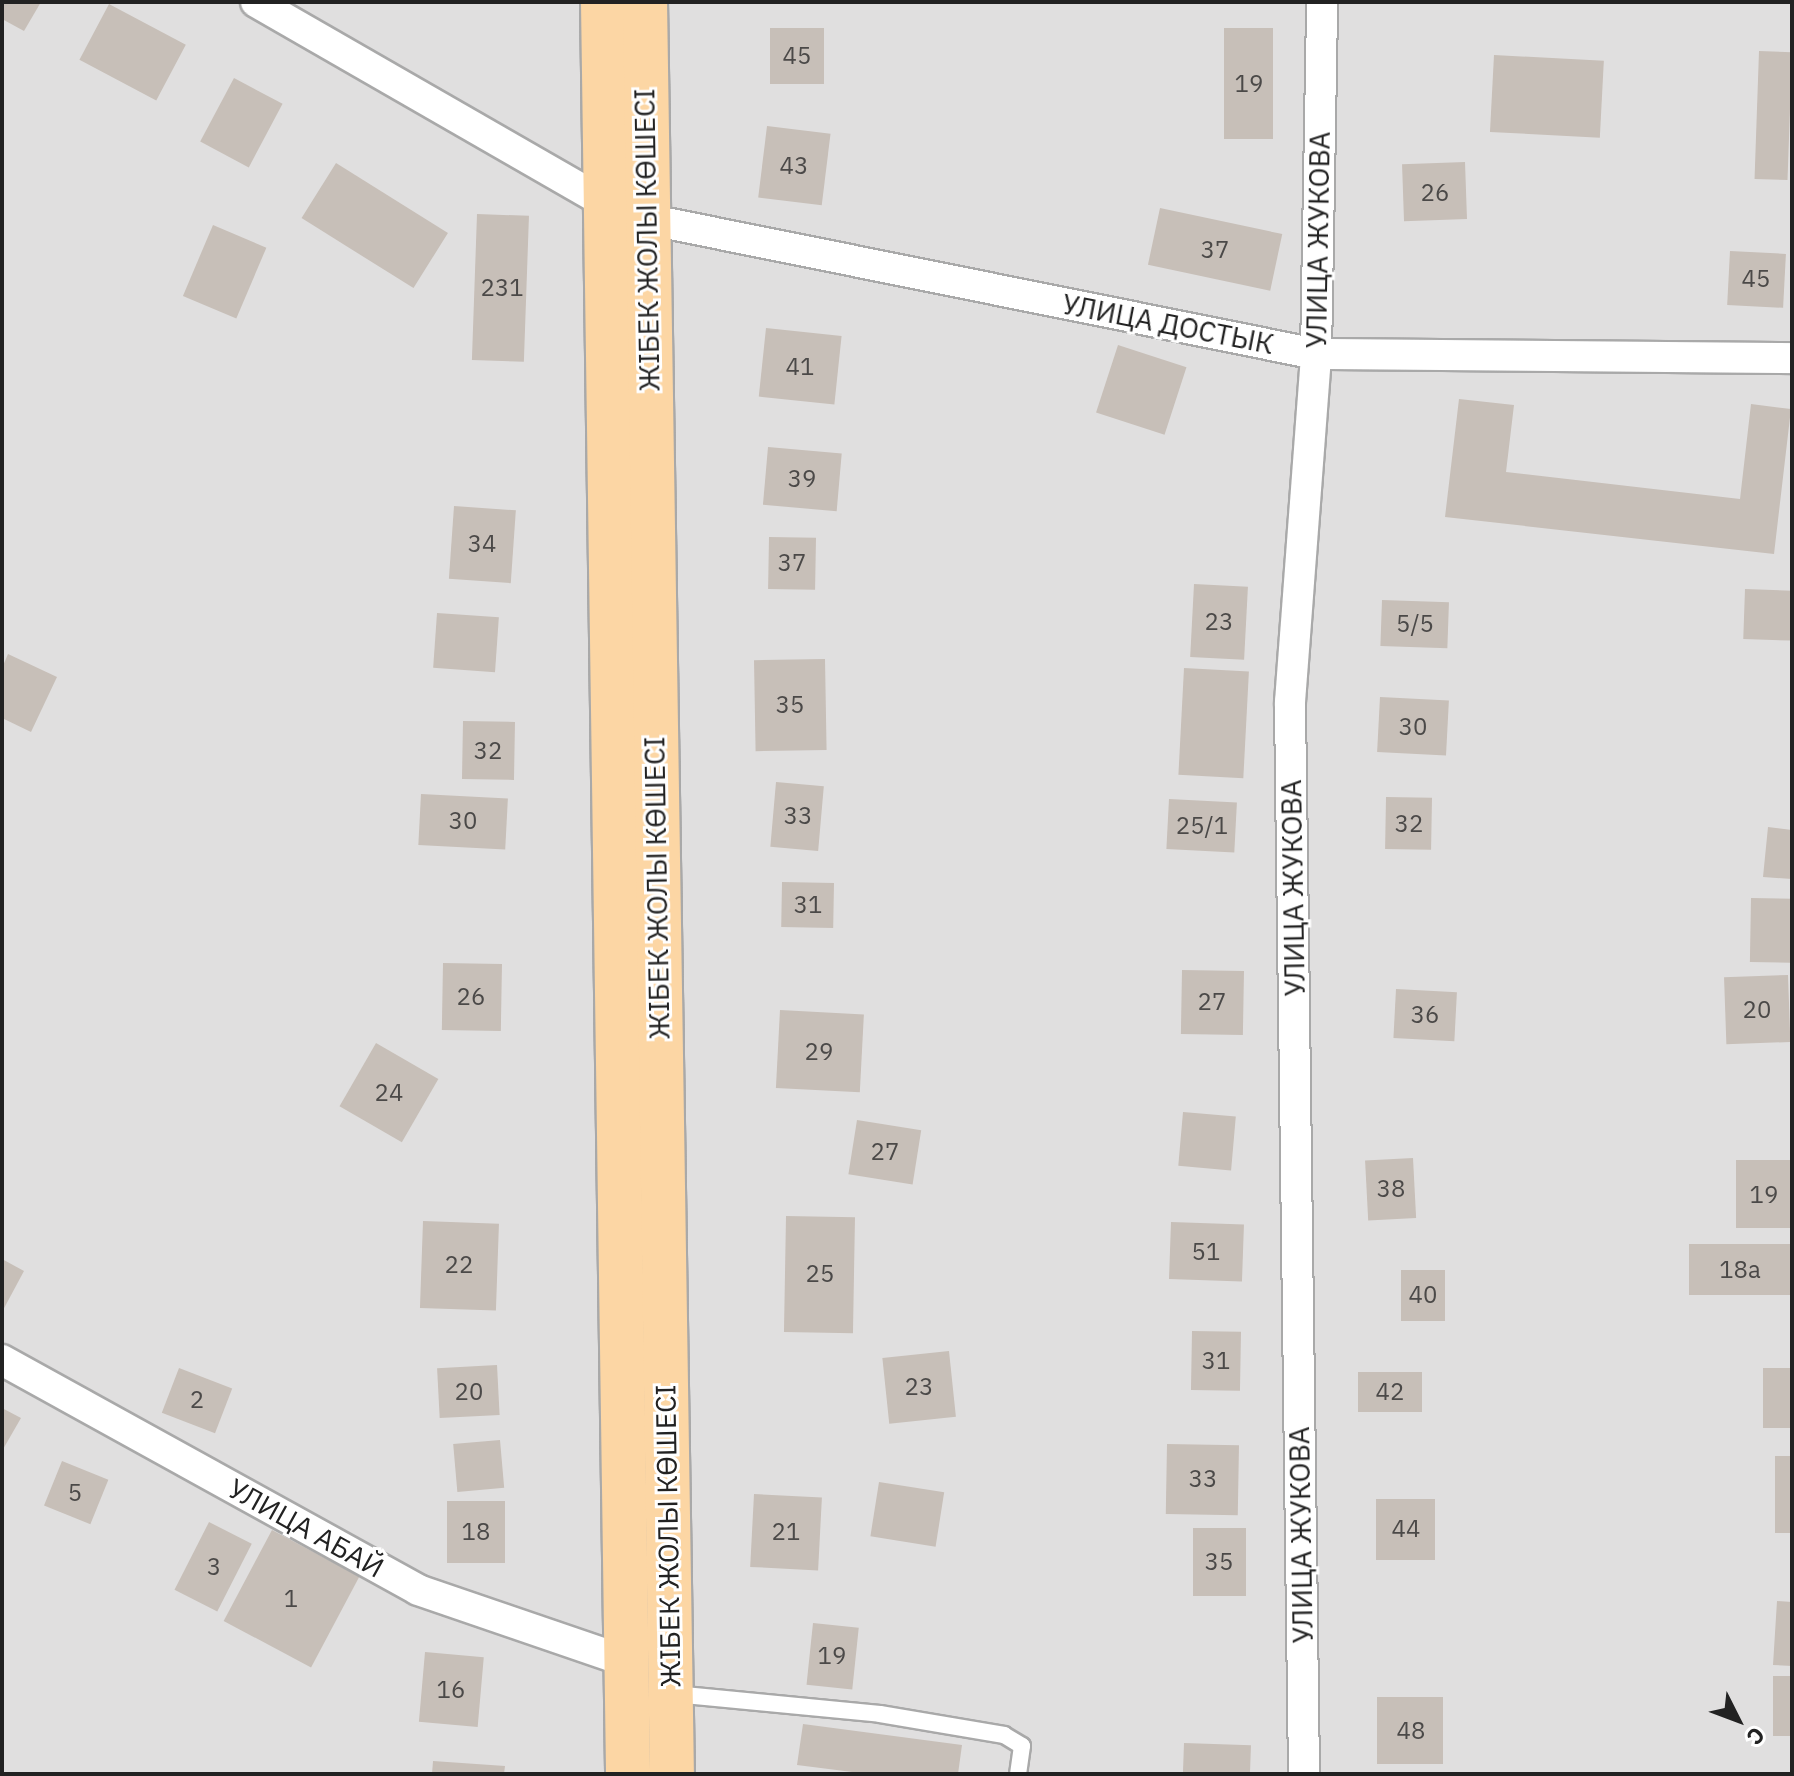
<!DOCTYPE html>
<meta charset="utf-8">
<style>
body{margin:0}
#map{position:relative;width:1794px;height:1776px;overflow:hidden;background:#f2efe9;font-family:"IBM Plex Sans",sans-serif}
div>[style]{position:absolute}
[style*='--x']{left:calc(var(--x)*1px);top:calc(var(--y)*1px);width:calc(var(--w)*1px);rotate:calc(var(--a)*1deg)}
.residential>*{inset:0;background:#e0dfdf;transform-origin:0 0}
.building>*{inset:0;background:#c7bfb8;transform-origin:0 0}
.roads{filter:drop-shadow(2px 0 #a9a9a9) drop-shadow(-2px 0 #a9a9a9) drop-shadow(0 2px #a9a9a9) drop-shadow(0 -2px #a9a9a9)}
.service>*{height:16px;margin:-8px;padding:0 8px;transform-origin:8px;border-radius:8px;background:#fff}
.minor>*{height:30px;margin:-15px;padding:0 15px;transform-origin:15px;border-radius:15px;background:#fff}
.primary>*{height:44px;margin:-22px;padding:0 22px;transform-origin:22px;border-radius:22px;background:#fcd6a4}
span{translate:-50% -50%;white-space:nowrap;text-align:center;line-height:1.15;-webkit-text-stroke:6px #fff;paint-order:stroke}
.number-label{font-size:24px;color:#4b4948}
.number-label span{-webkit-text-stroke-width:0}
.street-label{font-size:28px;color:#222}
.frame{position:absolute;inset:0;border:4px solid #222;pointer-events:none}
.north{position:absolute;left:1698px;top:1680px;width:80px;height:80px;-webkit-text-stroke:6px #fff;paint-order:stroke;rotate:132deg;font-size:22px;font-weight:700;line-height:32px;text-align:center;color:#222}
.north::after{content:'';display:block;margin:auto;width:28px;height:36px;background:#222;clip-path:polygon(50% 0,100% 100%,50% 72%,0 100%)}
</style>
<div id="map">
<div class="residential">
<i style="left:2px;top:2px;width:1790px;height:1772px"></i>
</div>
<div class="building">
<i style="clip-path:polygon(2px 2px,41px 2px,24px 31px,2px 19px)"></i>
<i style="left:109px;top:4px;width:87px;height:63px;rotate:28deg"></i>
<i style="left:770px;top:28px;width:54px;height:56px"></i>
<i style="left:1273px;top:28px;width:111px;height:49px;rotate:90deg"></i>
<i style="left:1759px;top:51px;width:33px;height:128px;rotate:2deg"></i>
<i style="left:1494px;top:55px;width:110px;height:77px;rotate:3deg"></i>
<i style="left:234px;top:78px;width:55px;height:72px;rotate:28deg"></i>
<i style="left:767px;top:126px;width:64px;height:72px;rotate:7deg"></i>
<i style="left:1465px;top:162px;width:57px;height:63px;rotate:88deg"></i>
<i style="left:336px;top:163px;width:132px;height:65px;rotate:32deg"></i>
<i style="left:1160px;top:208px;width:125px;height:58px;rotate:12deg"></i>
<i style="left:477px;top:214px;width:52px;height:146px;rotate:2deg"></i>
<i style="left:213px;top:225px;width:58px;height:77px;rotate:23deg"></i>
<i style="left:1730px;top:251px;width:56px;height:54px;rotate:3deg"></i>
<i style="left:766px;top:328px;width:76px;height:69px;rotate:6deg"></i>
<i style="left:1118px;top:345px;width:72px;height:71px;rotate:18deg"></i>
<i style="clip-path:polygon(1459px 399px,1514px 405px,1506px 472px,1740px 499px,1751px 404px,1791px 409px,1774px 554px,1445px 517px)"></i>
<i style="left:768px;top:447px;width:74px;height:58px;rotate:5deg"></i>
<i style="left:454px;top:506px;width:62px;height:73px;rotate:4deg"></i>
<i style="left:769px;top:537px;width:47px;height:52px;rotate:1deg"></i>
<i style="left:1194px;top:584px;width:54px;height:73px;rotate:3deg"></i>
<i style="left:1745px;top:589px;width:47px;height:50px;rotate:2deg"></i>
<i style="left:1382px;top:600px;width:67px;height:46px;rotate:2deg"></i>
<i style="left:437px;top:613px;width:62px;height:55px;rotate:4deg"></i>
<i style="clip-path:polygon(8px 654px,57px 677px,31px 732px,2px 718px,2px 668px)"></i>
<i style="left:825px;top:659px;width:91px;height:71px;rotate:89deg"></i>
<i style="left:1184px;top:668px;width:65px;height:107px;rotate:3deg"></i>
<i style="left:1380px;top:697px;width:69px;height:55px;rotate:3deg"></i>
<i style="left:463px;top:721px;width:52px;height:58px;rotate:1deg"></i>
<i style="left:776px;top:782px;width:48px;height:65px;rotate:5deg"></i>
<i style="left:421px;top:794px;width:87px;height:51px;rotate:3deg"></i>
<i style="left:1386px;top:797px;width:46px;height:52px;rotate:1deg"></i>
<i style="left:1169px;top:799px;width:68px;height:50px;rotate:3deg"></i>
<i style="clip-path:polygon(1768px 827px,1792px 830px,1792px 879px,1763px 877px)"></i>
<i style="left:782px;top:882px;width:52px;height:45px;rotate:1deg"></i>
<i style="left:1751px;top:898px;width:41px;height:64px;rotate:1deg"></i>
<i style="left:443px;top:963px;width:59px;height:67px;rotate:1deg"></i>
<i style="left:1182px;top:970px;width:62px;height:64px;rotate:1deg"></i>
<i style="left:1788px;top:975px;width:67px;height:64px;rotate:88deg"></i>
<i style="left:1396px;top:989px;width:61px;height:49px;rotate:3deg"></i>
<i style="left:780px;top:1010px;width:84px;height:78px;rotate:3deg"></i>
<i style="left:376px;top:1043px;width:72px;height:73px;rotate:30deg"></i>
<i style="left:1183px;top:1112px;width:53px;height:54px;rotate:5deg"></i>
<i style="left:857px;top:1120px;width:65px;height:55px;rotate:9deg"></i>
<i style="left:1413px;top:1158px;width:60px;height:48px;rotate:87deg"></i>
<i style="left:1792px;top:1160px;width:68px;height:56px;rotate:90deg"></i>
<i style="left:786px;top:1216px;width:69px;height:116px;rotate:1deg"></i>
<i style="left:423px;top:1221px;width:76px;height:87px;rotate:2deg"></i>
<i style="left:1171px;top:1222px;width:73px;height:57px;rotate:2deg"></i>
<i style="left:1792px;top:1244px;width:51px;height:103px;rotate:90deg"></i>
<i style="clip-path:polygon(2px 1259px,24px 1271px,2px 1312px)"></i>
<i style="left:1401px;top:1270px;width:44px;height:51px"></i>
<i style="left:1192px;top:1331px;width:49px;height:59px;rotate:1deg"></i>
<i style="left:949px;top:1351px;width:66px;height:67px;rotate:84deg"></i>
<i style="left:497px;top:1365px;width:50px;height:60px;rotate:87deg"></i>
<i style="left:179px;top:1368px;width:57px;height:48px;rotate:21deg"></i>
<i style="left:1763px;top:1368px;width:29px;height:60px"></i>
<i style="left:1358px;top:1372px;width:64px;height:40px"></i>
<i style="clip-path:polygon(2px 1408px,21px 1418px,2px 1451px)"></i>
<i style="left:500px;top:1440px;width:48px;height:47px;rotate:85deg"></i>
<i style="left:1167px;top:1444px;width:72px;height:70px;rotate:1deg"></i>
<i style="left:1775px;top:1456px;width:17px;height:77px"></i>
<i style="left:62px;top:1461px;width:50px;height:48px;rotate:22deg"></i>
<i style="left:879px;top:1482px;width:66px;height:55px;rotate:9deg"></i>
<i style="left:754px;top:1494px;width:68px;height:73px;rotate:3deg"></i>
<i style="left:1376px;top:1499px;width:59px;height:61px"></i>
<i style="left:447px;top:1501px;width:58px;height:62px"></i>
<i style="left:209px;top:1522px;width:48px;height:76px;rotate:27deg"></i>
<i style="left:1193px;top:1528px;width:53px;height:68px"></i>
<i style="left:272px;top:1530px;width:99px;height:103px;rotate:28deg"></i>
<i style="clip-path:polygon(1777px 1601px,1792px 1602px,1792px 1666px,1773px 1665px)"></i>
<i style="left:813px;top:1623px;width:46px;height:62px;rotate:6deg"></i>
<i style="left:425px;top:1652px;width:59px;height:70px;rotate:5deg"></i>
<i style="left:1773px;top:1676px;width:19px;height:60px"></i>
<i style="left:1377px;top:1697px;width:66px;height:67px"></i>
<i style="clip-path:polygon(803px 1724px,962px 1745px,958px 1774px,868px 1774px,797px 1765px)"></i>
<i style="left:1184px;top:1743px;width:67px;height:31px;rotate:2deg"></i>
<i style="clip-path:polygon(433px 1761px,505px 1766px,504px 1774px,432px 1774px)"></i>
</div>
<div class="roads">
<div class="service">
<i style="--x:674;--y:1694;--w:207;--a:5.5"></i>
<i style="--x:880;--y:1714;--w:126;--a:9.6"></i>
<i style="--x:1004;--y:1735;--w:21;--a:31"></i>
<i style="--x:1022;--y:1746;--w:28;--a:98"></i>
</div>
<div class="minor">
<i style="--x:256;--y:2;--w:401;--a:29.9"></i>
<i style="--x:604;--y:202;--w:45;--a:22"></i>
<i style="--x:646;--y:219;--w:683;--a:11.39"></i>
<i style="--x:1316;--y:354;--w:476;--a:0.5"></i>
<i style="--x:2;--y:1360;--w:475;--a:28.9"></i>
<i style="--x:418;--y:1590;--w:219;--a:18.9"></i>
<i style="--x:1304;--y:1774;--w:1072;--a:-90.75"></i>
<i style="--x:1290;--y:702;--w:349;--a:-85.7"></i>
<i style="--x:1316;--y:354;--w:352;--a:-89"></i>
</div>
<div class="primary">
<i style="--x:603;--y:2;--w:1772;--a:89.19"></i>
<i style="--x:645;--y:2;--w:1772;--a:89.13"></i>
</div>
</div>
<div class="number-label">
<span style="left:797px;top:56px">45</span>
<span style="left:1249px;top:84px">19</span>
<span style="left:794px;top:166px">43</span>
<span style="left:1435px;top:193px">26</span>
<span style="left:1215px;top:250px">37</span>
<span style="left:1756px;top:279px">45</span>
<span style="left:502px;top:288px">231</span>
<span style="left:800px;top:367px">41</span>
<span style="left:802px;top:479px">39</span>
<span style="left:482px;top:544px">34</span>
<span style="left:792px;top:563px">37</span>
<span style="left:1219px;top:622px">23</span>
<span style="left:1415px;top:624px">5/5</span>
<span style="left:790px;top:705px">35</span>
<span style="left:1413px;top:727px">30</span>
<span style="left:488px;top:751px">32</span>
<span style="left:798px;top:816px">33</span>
<span style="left:463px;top:821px">30</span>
<span style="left:1409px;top:824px">32</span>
<span style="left:1202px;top:826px">25/1</span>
<span style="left:808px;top:905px">31</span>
<span style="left:471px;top:997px">26</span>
<span style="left:1212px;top:1002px">27</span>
<span style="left:1757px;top:1010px">20</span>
<span style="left:1425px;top:1015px">36</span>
<span style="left:819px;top:1052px">29</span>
<span style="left:389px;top:1093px">24</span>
<span style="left:885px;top:1152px">27</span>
<span style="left:1391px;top:1189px">38</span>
<span style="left:1764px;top:1195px">19</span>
<span style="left:1206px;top:1252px">51</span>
<span style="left:459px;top:1265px">22</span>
<span style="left:1740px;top:1270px">18а</span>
<span style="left:820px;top:1274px">25</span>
<span style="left:1423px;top:1295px">40</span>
<span style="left:1216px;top:1361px">31</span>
<span style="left:919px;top:1387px">23</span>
<span style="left:469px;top:1392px">20</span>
<span style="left:1390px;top:1392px">42</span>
<span style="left:197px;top:1400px">2</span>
<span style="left:1203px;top:1479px">33</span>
<span style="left:75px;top:1493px">5</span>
<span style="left:1406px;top:1529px">44</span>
<span style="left:476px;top:1532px">18</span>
<span style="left:786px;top:1532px">21</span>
<span style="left:1219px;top:1562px">35</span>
<span style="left:214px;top:1567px">3</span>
<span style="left:291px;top:1599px">1</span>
<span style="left:832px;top:1656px">19</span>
<span style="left:451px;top:1690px">16</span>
<span style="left:1411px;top:1731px">48</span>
</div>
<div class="street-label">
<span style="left:647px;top:240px;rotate:-91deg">ЖІБЕК ЖОЛЫ КӨШЕСІ</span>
<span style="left:1318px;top:240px;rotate:-89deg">УЛИЦА ЖУКОВА</span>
<span style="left:1168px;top:324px;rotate:11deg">УЛИЦА ДОСТЫК</span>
<span style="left:657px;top:888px;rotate:-91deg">ЖІБЕК ЖОЛЫ КӨШЕСІ</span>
<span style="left:1293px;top:888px;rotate:-91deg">УЛИЦА ЖУКОВА</span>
<span style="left:306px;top:1528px;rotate:29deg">УЛИЦА АБАЙ</span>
<span style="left:1301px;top:1535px;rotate:-91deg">УЛИЦА ЖУКОВА</span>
<span style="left:668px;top:1536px;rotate:-91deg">ЖІБЕК ЖОЛЫ КӨШЕСІ</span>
</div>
<div class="frame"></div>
<div class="north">С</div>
</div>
